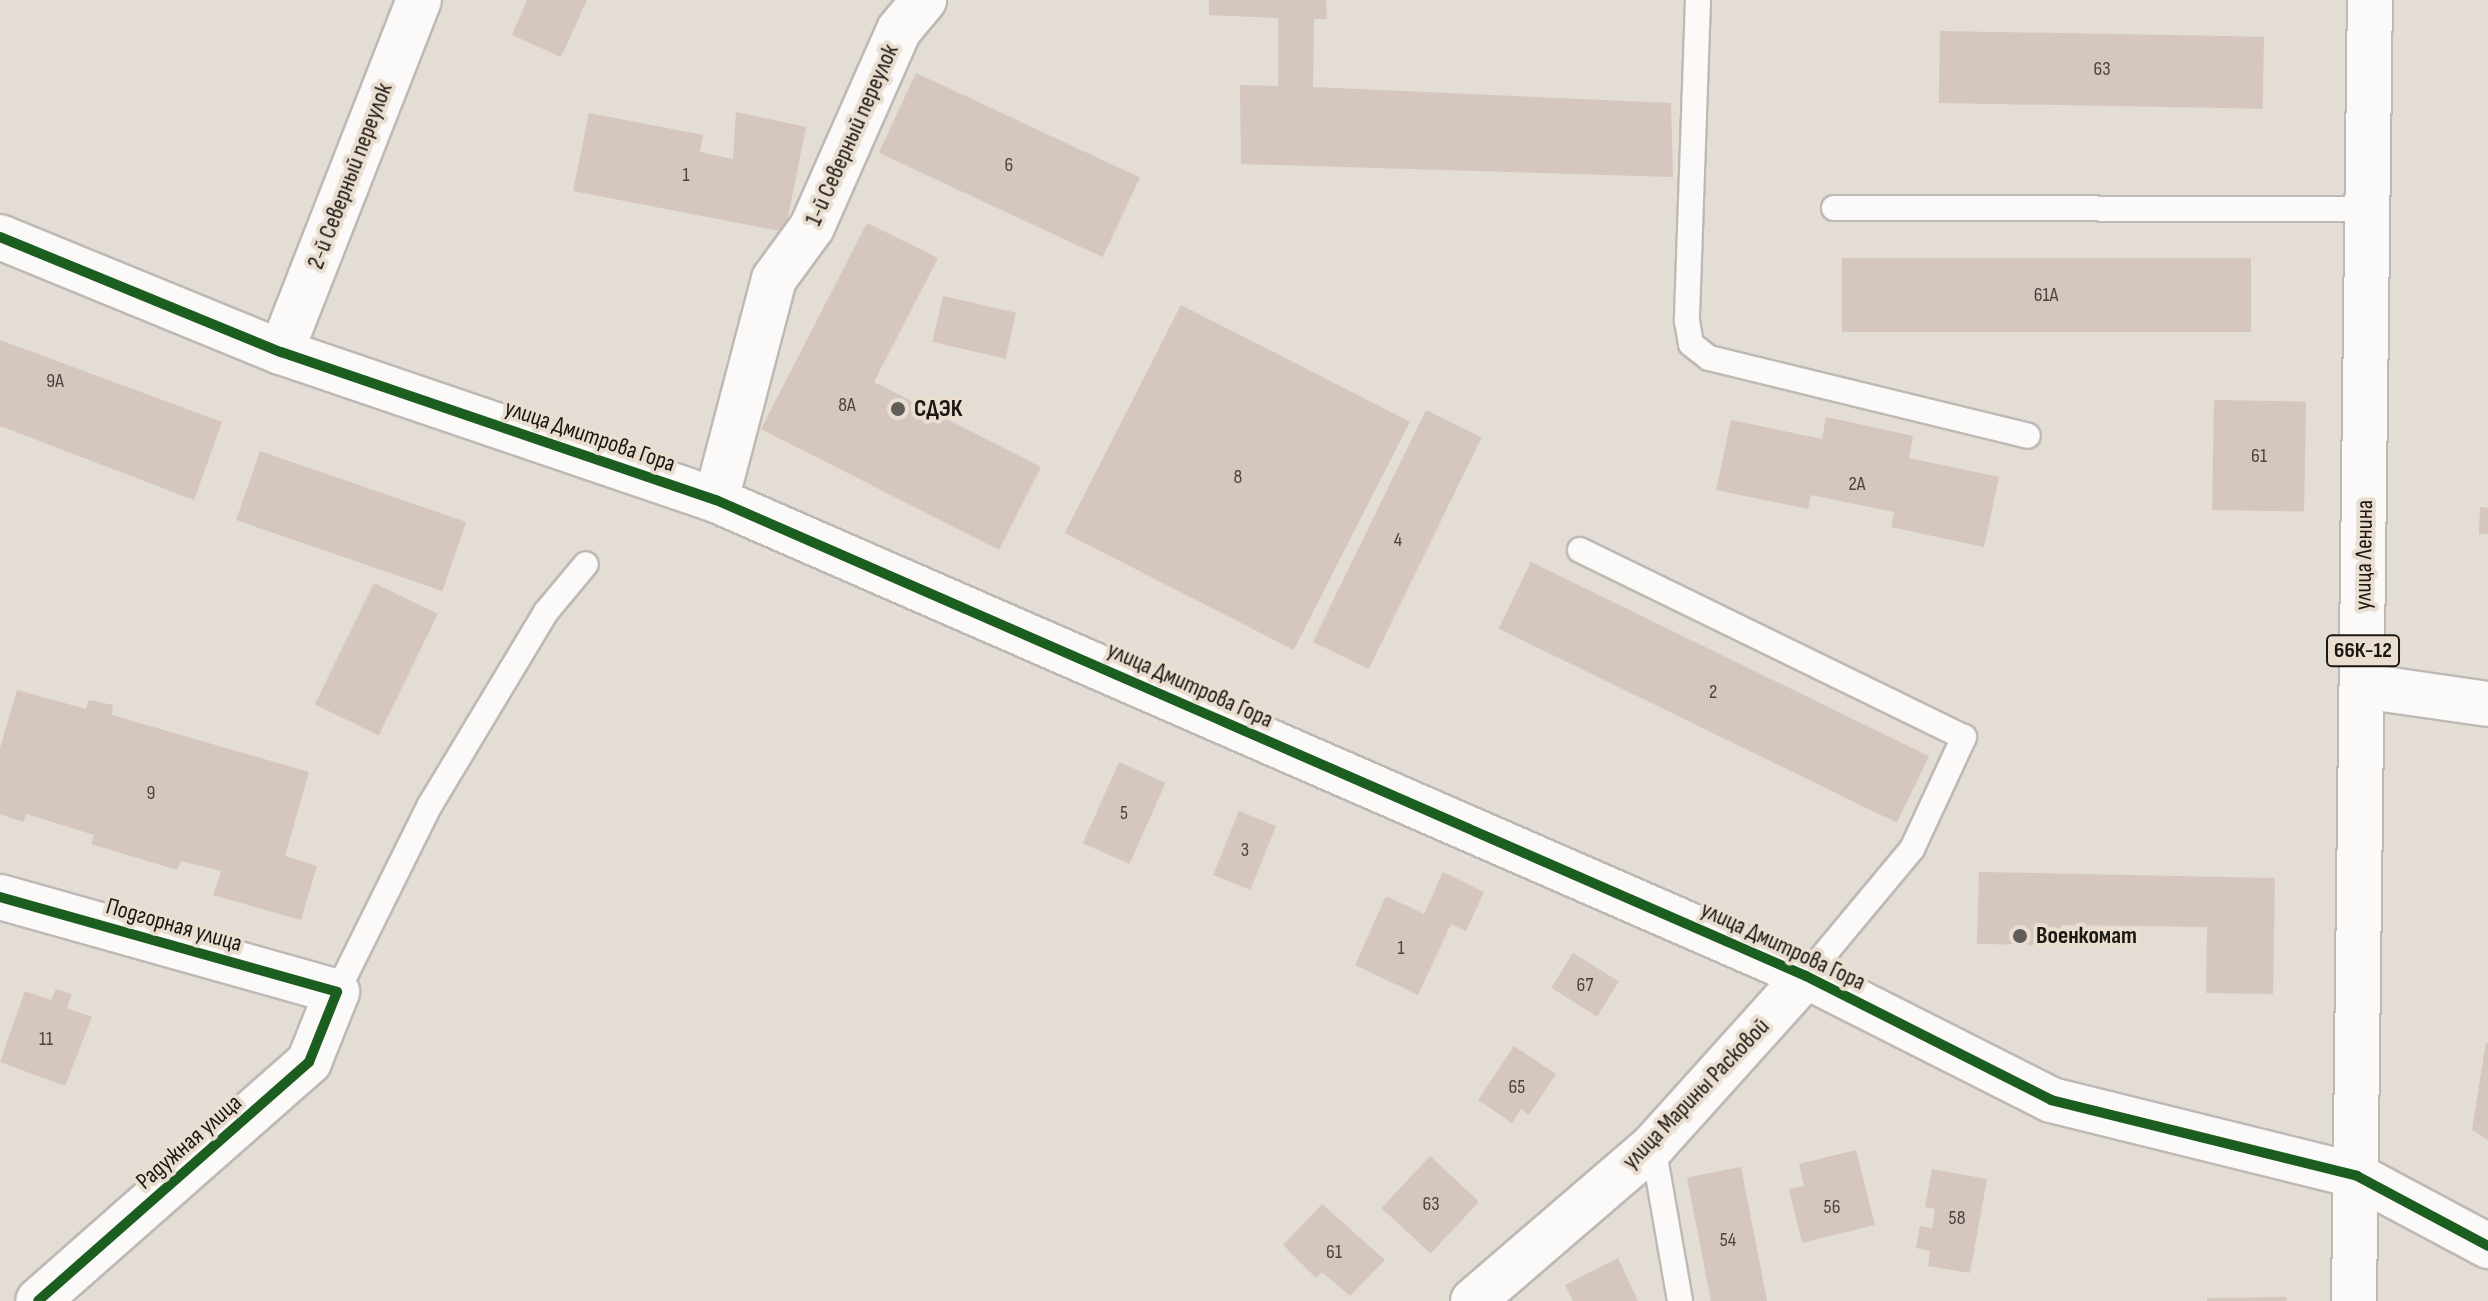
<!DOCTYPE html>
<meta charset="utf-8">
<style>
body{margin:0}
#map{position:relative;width:2488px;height:1301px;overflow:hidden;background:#e3ddd6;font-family:"Sofia Sans Condensed",sans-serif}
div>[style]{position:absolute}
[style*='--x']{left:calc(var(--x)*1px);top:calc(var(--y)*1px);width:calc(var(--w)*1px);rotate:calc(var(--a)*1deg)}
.building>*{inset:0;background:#d5c6be;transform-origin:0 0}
.roads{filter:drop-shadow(2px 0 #beb9b4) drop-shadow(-2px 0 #beb9b4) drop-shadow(0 2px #beb9b4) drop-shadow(0 -2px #beb9b4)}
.service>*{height:24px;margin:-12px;padding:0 12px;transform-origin:12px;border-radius:12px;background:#fbfaf9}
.minor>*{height:44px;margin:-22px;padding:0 22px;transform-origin:22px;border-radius:22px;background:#fbfaf9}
.primary>*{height:44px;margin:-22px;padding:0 22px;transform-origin:22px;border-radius:22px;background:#fbfaf9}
.cycleway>*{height:10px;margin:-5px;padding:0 5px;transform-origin:5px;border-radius:5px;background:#1b5e20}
.dots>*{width:22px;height:22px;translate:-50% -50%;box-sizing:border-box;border:4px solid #e9ded0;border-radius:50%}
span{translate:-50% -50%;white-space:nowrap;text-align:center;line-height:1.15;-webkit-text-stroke:8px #e9ded0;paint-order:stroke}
.number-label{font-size:20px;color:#4a443e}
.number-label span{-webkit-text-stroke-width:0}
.shield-label span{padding:2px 6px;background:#e9ded0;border:2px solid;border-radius:6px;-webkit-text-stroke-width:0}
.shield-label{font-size:22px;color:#1b1712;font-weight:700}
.street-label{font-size:24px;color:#1b1712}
.poi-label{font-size:24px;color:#1b1712;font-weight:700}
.left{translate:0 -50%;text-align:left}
</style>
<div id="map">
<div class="building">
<i style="clip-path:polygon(527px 0,587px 0,561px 57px,512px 35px)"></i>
<i style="clip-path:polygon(1209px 0,1326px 0,1327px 19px,1314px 19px,1313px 87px,1671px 103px,1673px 177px,1241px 164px,1240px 85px,1278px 86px,1278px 18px,1209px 15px)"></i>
<i style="left:1940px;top:31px;width:324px;height:72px;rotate:1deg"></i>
<i style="left:916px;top:73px;width:247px;height:88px;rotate:25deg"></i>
<i style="clip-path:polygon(736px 112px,806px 127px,785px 232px,573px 191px,589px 113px,703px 135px,700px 152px,733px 159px)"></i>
<i style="clip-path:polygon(867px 223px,938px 258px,874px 382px,1041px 467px,999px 550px,761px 429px)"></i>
<i style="left:1842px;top:258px;width:409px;height:74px"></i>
<i style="left:943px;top:296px;width:75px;height:47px;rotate:13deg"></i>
<i style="left:1181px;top:305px;width:257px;height:256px;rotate:27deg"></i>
<i style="clip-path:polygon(0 340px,222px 422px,194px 500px,0 426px)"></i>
<i style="left:2214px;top:400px;width:92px;height:110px;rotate:1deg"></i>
<i style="left:1426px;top:410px;width:62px;height:258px;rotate:26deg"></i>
<i style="clip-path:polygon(1826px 417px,1913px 436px,1909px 458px,1999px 477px,1984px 547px,1891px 527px,1894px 512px,1811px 495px,1808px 509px,1716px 490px,1731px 420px,1822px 439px)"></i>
<i style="left:260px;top:451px;width:218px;height:73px;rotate:19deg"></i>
<i style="clip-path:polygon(2480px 507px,2488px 508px,2488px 534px,2479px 534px)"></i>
<i style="left:1531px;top:562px;width:443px;height:74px;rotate:26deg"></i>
<i style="left:374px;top:583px;width:71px;height:135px;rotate:26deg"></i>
<i style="clip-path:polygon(17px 690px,86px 709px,89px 700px,113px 705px,112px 715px,309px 772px,285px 856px,317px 866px,301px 920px,213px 895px,221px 871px,181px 861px,177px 870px,91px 844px,94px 835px,27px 814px,23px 822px,0 814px,0 748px)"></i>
<i style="left:1119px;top:762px;width:51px;height:89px;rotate:24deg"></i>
<i style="left:1239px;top:811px;width:40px;height:69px;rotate:22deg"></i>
<i style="clip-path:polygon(1443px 872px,1484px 892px,1466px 931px,1451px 924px,1418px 995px,1355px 965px,1386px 896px,1424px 914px)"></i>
<i style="clip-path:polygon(1979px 872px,2275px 878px,2273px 994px,2206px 993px,2207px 927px,2062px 925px,2062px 945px,1977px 944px)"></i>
<i style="left:1573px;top:953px;width:54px;height:41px;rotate:32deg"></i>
<i style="clip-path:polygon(56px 989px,72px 994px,67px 1008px,92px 1017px,65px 1086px,0 1062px,25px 991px,51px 1000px)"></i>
<i style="clip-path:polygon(2486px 1042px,2488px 1043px,2488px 1140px,2472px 1130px)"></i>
<i style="clip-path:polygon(1514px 1046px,1556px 1074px,1529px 1115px,1521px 1109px,1512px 1123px,1478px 1100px)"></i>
<i style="clip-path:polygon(1856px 1150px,1875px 1225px,1802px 1243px,1789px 1189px,1804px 1186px,1799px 1164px)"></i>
<i style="left:1430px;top:1156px;width:67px;height:71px;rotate:43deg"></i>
<i style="left:1741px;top:1167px;width:137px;height:55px;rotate:79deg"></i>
<i style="clip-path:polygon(1932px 1169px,1987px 1179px,1970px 1273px,1928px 1266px,1930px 1251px,1916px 1248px,1920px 1226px,1932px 1228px,1935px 1209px,1925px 1207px)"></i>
<i style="clip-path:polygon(1322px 1204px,1385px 1260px,1350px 1296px,1322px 1272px,1316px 1278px,1283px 1245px)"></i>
<i style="clip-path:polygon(1618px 1258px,1638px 1301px,1573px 1301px,1565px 1285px)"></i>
<i style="clip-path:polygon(2286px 1297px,2287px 1301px,2207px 1301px,2207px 1298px)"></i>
</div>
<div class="roads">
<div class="service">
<i style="--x:1698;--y:0;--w:321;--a:92"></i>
<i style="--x:1687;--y:321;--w:23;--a:80"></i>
<i style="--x:1691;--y:344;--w:23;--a:38"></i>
<i style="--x:1709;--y:358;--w:328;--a:13.7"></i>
<i style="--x:1834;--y:208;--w:534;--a:0.11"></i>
<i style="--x:1580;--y:550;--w:427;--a:26"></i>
<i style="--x:1964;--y:737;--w:123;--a:114.9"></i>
<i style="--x:1912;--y:849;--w:165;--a:129.8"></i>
<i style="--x:337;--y:992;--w:209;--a:-63.6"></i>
<i style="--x:430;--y:805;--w:225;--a:-59"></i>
<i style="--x:546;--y:612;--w:62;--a:-50.2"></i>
<i style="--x:1653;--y:1146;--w:157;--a:80.1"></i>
</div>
<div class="minor">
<i style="--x:0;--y:237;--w:304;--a:22.3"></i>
<i style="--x:281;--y:352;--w:459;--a:18.8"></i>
<i style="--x:716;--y:500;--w:1189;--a:23.59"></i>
<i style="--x:1806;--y:976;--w:275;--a:26.8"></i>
<i style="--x:2051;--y:1100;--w:315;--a:13.9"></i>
<i style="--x:2357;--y:1176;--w:149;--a:28.1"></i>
<i style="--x:281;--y:352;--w:378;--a:-68.6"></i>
<i style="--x:716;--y:500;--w:228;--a:-75.3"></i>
<i style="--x:774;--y:279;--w:64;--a:-53.8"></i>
<i style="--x:812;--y:227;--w:215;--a:-66.2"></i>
<i style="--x:899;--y:30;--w:39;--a:-50"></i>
<i style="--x:2363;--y:686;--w:126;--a:8.2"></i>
<i style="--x:0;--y:897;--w:350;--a:15.7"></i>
<i style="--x:337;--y:992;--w:75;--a:111.8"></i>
<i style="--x:309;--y:1062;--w:361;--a:138.6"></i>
<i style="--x:1473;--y:1301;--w:238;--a:-40.7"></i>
<i style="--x:1653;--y:1146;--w:229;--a:-48"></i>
</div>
<div class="primary">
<i style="--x:2354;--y:1301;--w:1301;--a:-89.3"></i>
</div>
</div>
<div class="cycleway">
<i style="--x:0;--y:237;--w:304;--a:22.3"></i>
<i style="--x:281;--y:352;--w:459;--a:18.8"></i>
<i style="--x:716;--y:500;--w:1189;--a:23.59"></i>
<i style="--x:1806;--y:976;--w:275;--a:26.8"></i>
<i style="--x:2051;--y:1100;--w:315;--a:13.9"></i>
<i style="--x:2357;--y:1176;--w:149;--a:28.1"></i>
<i style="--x:0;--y:897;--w:350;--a:15.7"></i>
<i style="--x:337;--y:992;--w:75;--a:111.8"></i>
<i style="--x:309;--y:1062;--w:361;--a:138.6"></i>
</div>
<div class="dots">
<i style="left:898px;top:409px;background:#615c57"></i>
<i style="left:2020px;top:936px;background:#615c57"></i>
</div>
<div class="number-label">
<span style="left:2102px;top:69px">63</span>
<span style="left:1009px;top:165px">6</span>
<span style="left:686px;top:175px">1</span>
<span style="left:2046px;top:295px">61А</span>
<span style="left:55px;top:381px">9А</span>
<span style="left:847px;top:405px">8А</span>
<span style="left:2259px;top:456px">61</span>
<span style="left:1238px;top:477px">8</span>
<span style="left:1857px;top:484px">2А</span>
<span style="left:1398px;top:540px">4</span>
<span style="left:1713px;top:692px">2</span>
<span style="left:151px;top:793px">9</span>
<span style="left:1124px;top:813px">5</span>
<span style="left:1245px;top:850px">3</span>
<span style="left:1401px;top:948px">1</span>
<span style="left:1585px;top:985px">67</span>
<span style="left:46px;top:1039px">11</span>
<span style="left:1517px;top:1087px">65</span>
<span style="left:1431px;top:1204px">63</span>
<span style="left:1832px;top:1207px">56</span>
<span style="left:1957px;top:1218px">58</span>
<span style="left:1728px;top:1240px">54</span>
<span style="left:1334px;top:1252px">61</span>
</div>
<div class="shield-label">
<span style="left:2363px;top:651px">66К-12</span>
</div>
<div class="street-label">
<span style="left:852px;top:135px;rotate:-66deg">1-й Северный переулок</span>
<span style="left:350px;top:176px;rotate:-69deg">2-й Северный переулок</span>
<span style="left:590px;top:436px;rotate:19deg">улица Дмитрова Гора</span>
<span style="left:2364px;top:555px;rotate:-89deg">улица Ленина</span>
<span style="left:1190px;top:685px;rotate:24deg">улица Дмитрова Гора</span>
<span style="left:174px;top:925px;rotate:16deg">Подгорная улица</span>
<span style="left:1783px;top:946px;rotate:25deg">улица Дмитрова Гора</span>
<span style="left:1696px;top:1094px;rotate:-46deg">улица Марины Расковой</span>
<span style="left:189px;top:1142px;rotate:-41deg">Радужная улица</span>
</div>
<div class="poi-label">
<span class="left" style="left:914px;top:409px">СДЭК</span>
<span class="left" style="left:2036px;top:936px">Военкомат</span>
</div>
</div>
